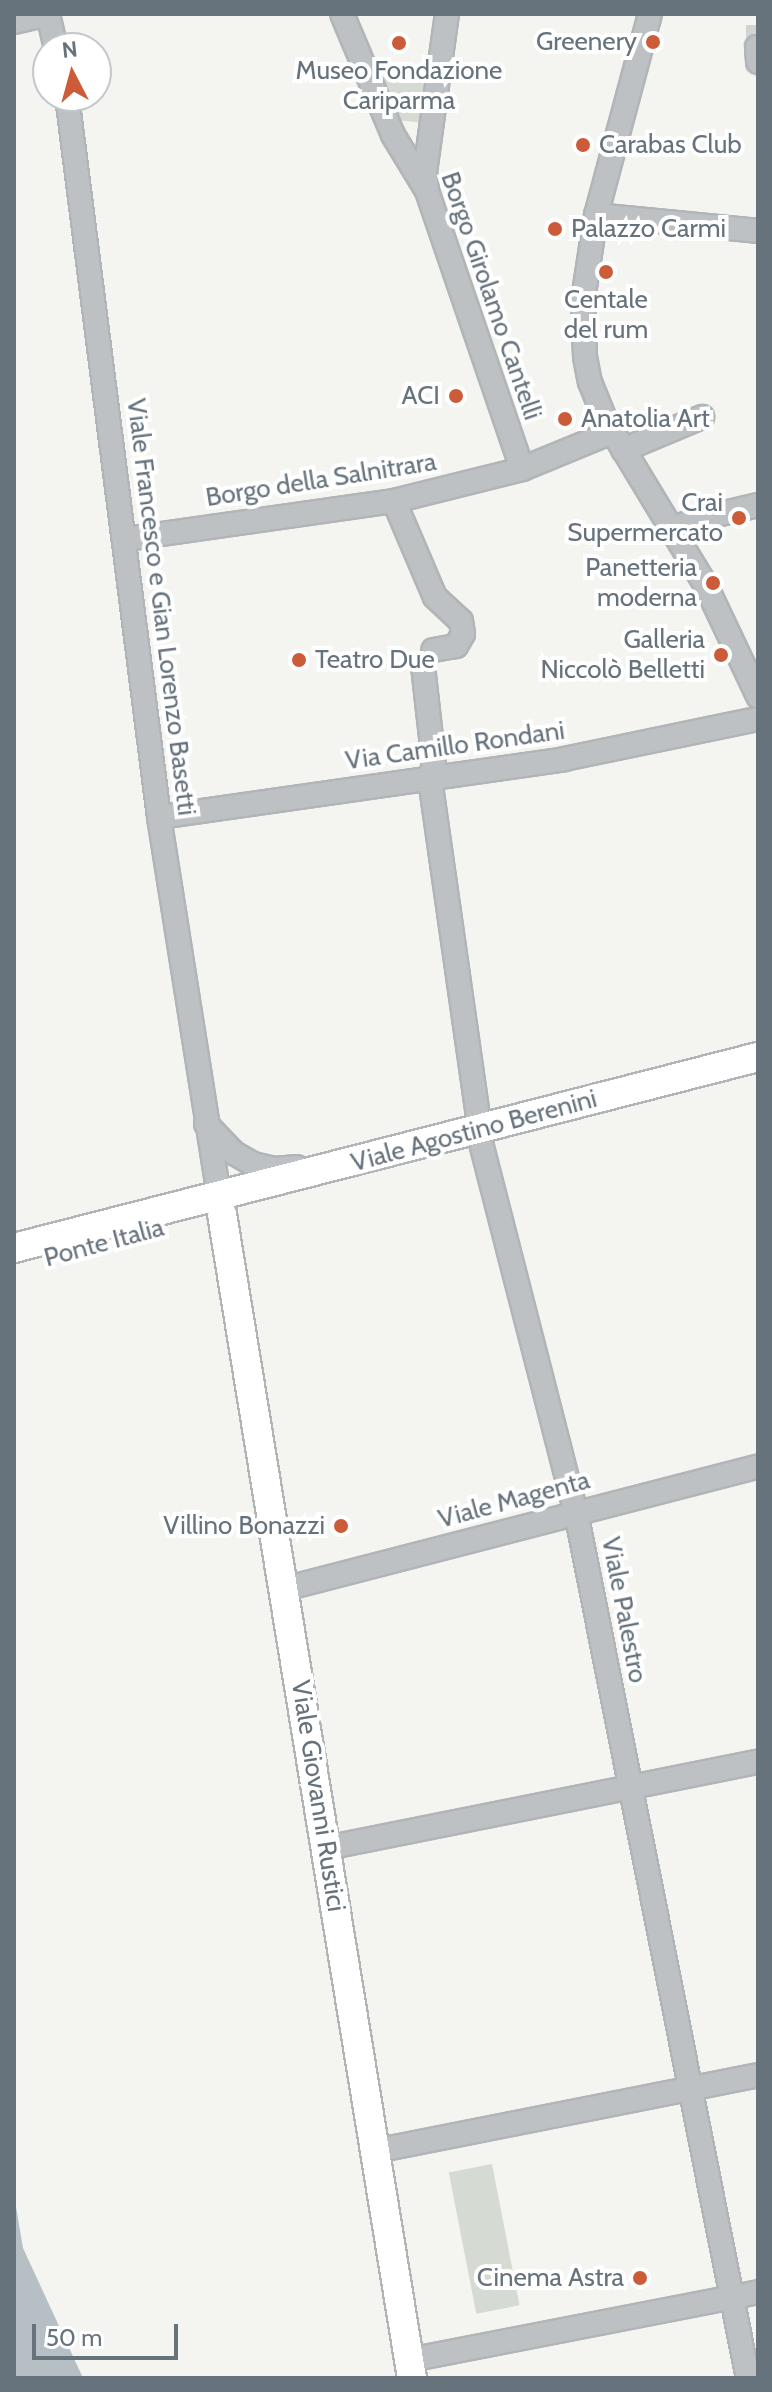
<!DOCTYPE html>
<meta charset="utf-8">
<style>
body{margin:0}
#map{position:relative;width:772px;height:2392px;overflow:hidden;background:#f4f4f0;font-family:Cabin,sans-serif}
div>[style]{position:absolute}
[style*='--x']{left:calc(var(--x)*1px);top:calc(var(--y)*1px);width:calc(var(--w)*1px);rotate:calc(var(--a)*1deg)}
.green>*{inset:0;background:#d5dad2;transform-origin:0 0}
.water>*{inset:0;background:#b6c0c4}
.minor-tunnel>*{height:22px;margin-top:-11px;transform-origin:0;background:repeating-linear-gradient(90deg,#d0d4d3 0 22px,transparent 0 33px)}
.roads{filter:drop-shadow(2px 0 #b1b5b7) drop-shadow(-2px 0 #b1b5b7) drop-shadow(0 2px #b1b5b7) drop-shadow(0 -2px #b1b5b7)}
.minor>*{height:22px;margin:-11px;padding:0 11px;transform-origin:11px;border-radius:11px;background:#bdc1c3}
.major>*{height:28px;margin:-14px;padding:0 14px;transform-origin:14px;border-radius:14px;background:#fff}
.dots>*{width:22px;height:22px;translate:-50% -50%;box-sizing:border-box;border:4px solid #fff;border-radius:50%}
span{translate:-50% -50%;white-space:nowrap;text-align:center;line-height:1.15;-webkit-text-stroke:8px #fff;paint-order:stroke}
.poi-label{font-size:26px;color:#66737d}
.right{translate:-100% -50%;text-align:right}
.left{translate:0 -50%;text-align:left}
.street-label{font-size:26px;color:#66737d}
.frame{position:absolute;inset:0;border:16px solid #66737d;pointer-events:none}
.north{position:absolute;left:32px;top:32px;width:80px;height:80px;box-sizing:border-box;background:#fff;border:2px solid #c2c7cb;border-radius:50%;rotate:354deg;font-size:22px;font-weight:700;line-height:32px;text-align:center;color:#66737d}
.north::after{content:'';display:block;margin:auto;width:28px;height:36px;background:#cc5c38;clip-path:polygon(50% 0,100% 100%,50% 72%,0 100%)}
.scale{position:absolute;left:32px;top:2324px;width:146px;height:36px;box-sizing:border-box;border:4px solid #66737d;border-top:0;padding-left:10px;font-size:24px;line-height:28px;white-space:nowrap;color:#66737d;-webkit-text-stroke:6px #fff;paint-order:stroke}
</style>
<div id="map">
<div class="green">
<i style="clip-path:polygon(399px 69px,432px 69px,425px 123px,396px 120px,376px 77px,399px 77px)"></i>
<i style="left:492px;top:2164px;width:144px;height:44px;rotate:79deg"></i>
</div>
<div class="water">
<i style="clip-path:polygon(14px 2195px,23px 2248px,83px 2378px,14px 2378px)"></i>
</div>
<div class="minor-tunnel">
<i style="--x:757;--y:47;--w:33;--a:-90"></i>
</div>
<div class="roads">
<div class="minor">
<i style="--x:48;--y:14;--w:35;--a:77"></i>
<i style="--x:342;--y:14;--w:131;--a:67.1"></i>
<i style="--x:393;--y:135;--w:66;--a:58.7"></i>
<i style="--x:427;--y:191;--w:294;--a:71.1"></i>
<i style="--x:650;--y:14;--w:208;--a:105"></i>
<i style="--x:596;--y:215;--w:86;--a:98.7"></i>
<i style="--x:583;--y:300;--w:57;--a:88"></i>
<i style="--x:585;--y:357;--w:25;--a:79"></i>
<i style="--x:590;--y:382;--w:40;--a:68"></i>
<i style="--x:605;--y:419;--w:195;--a:58.8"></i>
<i style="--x:706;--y:586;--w:122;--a:64.7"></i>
<i style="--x:14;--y:22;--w:35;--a:-13"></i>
<i style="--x:757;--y:47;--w:15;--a:86"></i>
<i style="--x:67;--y:96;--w:727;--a:82.73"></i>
<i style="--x:159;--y:817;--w:396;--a:81"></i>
<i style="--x:427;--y:189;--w:17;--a:-97"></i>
<i style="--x:425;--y:172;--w:160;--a:-82.1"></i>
<i style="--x:596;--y:215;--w:163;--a:5.6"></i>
<i style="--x:623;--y:450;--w:86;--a:-22.7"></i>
<i style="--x:394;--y:501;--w:104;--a:66.9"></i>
<i style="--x:435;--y:597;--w:35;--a:43"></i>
<i style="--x:461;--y:621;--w:13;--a:81"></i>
<i style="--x:463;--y:634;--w:14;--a:120"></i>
<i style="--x:456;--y:646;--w:23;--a:170"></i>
<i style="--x:670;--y:531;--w:23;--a:-25"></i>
<i style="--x:691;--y:521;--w:69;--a:-13.4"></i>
<i style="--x:126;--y:539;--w:271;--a:-8.1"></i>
<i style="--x:394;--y:501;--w:132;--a:-14"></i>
<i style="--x:522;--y:469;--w:97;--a:-22.3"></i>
<i style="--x:423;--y:666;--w:99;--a:83.6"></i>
<i style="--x:434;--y:764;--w:16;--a:105"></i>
<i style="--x:430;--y:779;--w:355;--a:81.9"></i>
<i style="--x:159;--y:817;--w:409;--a:-8.1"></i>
<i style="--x:564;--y:759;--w:198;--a:-11.7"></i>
<i style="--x:206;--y:1124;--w:40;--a:46"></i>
<i style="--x:234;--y:1153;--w:22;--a:30"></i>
<i style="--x:253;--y:1164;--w:23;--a:13"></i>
<i style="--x:275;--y:1169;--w:22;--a:-5"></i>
<i style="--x:482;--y:1147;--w:377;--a:75.6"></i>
<i style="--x:576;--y:1512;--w:883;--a:78.77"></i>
<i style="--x:284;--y:1589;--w:490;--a:-14.5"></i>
<i style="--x:326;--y:1848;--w:440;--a:-11.3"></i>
<i style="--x:375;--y:2151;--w:390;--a:-11.2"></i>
<i style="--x:409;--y:2360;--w:356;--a:-11"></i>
</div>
<div class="major">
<i style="--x:222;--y:1214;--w:1179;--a:80.73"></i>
<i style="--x:14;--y:1248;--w:768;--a:-14.4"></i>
</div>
</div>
<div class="dots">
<i style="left:653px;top:42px;background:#cc5c38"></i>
<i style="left:399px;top:43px;background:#cc5c38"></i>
<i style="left:583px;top:145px;background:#cc5c38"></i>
<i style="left:555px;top:229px;background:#cc5c38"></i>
<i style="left:606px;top:272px;background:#cc5c38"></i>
<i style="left:456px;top:396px;background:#cc5c38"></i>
<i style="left:565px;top:419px;background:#cc5c38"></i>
<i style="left:739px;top:518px;background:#cc5c38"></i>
<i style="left:713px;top:583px;background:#cc5c38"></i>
<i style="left:721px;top:655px;background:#cc5c38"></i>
<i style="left:299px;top:660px;background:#cc5c38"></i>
<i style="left:341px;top:1526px;background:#cc5c38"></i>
<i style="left:640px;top:2278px;background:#cc5c38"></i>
</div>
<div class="poi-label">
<span class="right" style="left:637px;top:42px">Greenery</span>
<span style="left:399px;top:86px">Museo Fondazione<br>Cariparma</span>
<span class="left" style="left:599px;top:145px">Carabas Club</span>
<span class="left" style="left:571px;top:229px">Palazzo Carmi</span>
<span style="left:606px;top:315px">Centale<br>del rum</span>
<span class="right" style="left:440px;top:396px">ACI</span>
<span class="left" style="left:581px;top:419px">Anatolia Art</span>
<span class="right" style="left:723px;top:518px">Crai<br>Supermercato</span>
<span class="right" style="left:697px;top:583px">Panetteria<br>moderna</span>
<span class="right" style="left:705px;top:655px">Galleria<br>Niccolò Belletti</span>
<span class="left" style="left:315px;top:660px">Teatro Due</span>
<span class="right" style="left:325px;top:1526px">Villino Bonazzi</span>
<span class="right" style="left:624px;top:2278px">Cinema Astra</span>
</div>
<div class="street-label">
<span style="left:491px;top:296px;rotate:71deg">Borgo Girolamo Cantelli</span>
<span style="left:321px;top:480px;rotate:-9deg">Borgo della Salnitrara</span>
<span style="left:161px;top:607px;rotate:83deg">Viale Francesco e Gian Lorenzo Basetti</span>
<span style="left:455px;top:746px;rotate:-8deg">Via Camillo Rondani</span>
<span style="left:474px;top:1131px;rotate:-15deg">Viale Agostino Berenini</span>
<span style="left:104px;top:1243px;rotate:-15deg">Ponte Italia</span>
<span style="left:514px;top:1500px;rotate:-15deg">Viale Magenta</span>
<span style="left:624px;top:1610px;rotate:79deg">Viale Palestro</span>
<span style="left:318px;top:1796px;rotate:81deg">Viale Giovanni Rustici</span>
</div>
<div class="frame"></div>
<div class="north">N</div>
<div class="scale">50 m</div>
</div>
